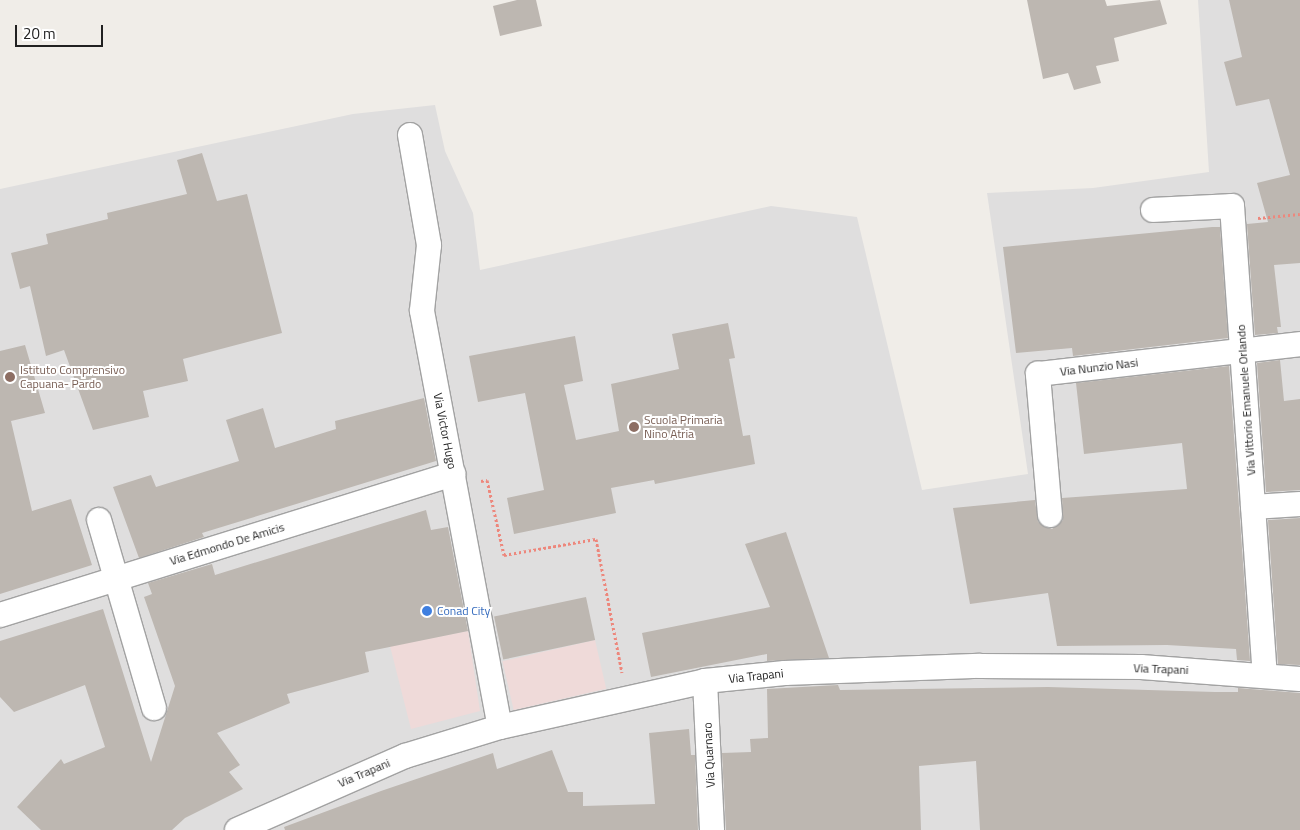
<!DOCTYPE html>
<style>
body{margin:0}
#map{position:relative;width:1300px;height:830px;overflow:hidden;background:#f0ede8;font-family:"Titillium Web",sans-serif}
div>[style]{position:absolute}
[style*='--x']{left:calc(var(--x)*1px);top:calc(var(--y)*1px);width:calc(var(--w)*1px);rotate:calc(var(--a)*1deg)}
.residential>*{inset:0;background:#dfdede}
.commercial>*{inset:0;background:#efdad9;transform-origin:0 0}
.building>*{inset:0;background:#bdb7b1;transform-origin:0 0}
.path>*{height:3px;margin-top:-1.5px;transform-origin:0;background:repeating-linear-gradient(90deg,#ed877c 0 2.5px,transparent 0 5px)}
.roads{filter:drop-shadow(1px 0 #a2a2a2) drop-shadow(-1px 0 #a2a2a2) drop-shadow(0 1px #a2a2a2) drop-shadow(0 -1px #a2a2a2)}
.street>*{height:24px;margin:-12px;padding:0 12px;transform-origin:12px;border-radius:12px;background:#fff}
.dots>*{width:14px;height:14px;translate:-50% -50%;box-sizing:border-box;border:2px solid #fff;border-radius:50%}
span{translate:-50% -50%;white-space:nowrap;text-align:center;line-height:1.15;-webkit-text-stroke:4px #fff;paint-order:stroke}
.street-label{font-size:12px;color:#212121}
.education-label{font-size:12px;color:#785e54}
.left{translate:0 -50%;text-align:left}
.shop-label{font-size:12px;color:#366cbe}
.scale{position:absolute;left:15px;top:25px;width:88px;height:22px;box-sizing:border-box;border:2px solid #212121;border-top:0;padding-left:6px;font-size:15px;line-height:18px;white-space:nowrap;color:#212121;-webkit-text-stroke:4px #fff;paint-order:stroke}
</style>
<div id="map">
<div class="residential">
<i style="clip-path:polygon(1198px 0,1300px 0,1300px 830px,0 830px,0 189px,353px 114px,435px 105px,445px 151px,473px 213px,480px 270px,771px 206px,857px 217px,922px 490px,1028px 474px,987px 193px,1093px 188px,1209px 172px)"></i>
</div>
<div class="commercial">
<i style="clip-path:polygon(468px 631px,480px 711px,411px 729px,390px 646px)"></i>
<i style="left:595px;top:640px;width:50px;height:95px;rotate:77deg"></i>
</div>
<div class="building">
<i style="clip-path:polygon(517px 0,536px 0,542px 26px,500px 36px,493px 6px)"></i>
<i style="clip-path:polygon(1027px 0,1105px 0,1107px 6px,1160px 0,1167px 24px,1114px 38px,1119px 61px,1096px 66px,1101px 83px,1074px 90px,1068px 73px,1043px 79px)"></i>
<i style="clip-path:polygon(1229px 0,1300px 0,1300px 263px,1274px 265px,1281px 327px,1277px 327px,1278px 333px,1255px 335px,1247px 224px,1268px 222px,1257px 183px,1290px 175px,1269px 99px,1236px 106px,1224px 62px,1242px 57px)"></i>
<i style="clip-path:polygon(202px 153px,217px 201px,247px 194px,282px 333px,183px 359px,188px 381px,143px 391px,149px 417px,93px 430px,64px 350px,46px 356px,30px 286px,20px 289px,11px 253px,48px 244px,46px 234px,108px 219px,107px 213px,187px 194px,177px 160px)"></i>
<i style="clip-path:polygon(1212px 227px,1220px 227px,1228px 338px,1073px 356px,1072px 348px,1016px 353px,1003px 247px)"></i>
<i style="clip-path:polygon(728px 323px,735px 358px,729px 359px,743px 436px,750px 435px,755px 464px,655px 484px,654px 480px,611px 488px,616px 513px,514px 534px,507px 498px,544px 490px,525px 393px,478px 402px,469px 356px,575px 336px,583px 381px,564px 385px,576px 440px,619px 431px,611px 384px,679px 369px,672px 334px)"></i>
<i style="clip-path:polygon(25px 345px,45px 413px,11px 421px,32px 511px,71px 499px,92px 565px,0 594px,0 351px)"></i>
<i style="clip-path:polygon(1280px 360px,1284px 401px,1300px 399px,1300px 490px,1266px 492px,1257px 363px)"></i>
<i style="clip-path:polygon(1229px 366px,1250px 661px,1237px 660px,1236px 649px,1167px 645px,1057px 646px,1048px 593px,970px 604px,953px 508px,1035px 500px,1038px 522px,1052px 529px,1063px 520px,1062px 498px,1187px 489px,1182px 443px,1084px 454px,1076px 383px)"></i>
<i style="clip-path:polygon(424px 398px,436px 461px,202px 533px,204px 537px,139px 558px,113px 487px,151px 475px,156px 487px,239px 461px,226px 420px,263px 408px,275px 448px,336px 429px,335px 421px)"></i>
<i style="clip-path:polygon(426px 510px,431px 530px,448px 527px,468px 631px,365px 652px,369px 672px,287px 694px,290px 703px,217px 733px,240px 765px,229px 772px,243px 789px,185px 818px,172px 830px,41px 830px,17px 807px,61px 759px,64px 764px,105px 747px,85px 685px,14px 712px,0 697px,0 641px,103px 609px,151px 762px,175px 686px,144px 597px,152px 594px,148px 583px,212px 564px,215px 575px)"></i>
<i style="clip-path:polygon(1300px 518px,1300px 665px,1278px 664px,1268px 520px)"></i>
<i style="clip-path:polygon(786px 532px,829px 658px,767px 661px,767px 654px,651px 677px,642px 633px,770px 607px,745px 544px)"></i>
<i style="left:586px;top:597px;width:44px;height:94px;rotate:78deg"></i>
<i style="clip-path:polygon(838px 685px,840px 690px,1048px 687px,1215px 692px,1238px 692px,1238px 688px,1300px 693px,1300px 830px,980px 830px,976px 761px,919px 766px,921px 830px,726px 830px,722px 753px,751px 752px,750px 739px,768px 738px,767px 689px)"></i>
<i style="clip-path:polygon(689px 729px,691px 755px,695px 755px,698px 830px,285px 830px,284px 827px,381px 791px,493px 753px,497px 769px,552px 750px,568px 792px,583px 792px,583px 806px,655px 804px,649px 733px)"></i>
</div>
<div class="path">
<i style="--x:1258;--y:218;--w:42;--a:-5.4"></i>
<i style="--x:481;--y:481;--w:6;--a:-9"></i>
<i style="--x:487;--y:480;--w:77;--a:77.2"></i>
<i style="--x:504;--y:555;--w:93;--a:-9.9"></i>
<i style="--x:596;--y:539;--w:136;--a:79"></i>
</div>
<div class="roads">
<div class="street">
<i style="--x:410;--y:135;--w:112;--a:80.2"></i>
<i style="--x:429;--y:245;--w:66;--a:96.1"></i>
<i style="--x:422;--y:311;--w:423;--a:79.4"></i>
<i style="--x:1153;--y:210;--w:79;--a:-2.9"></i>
<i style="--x:1232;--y:206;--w:469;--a:86"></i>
<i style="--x:1253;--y:507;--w:47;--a:-3.7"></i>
<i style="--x:1050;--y:515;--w:142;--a:-94.9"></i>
<i style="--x:1038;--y:374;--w:264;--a:-6.5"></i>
<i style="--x:99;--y:520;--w:196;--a:73.7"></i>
<i style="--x:0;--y:615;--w:475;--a:-17.3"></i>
<i style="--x:705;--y:681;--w:149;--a:87.3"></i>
<i style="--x:237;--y:830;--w:184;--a:-23.8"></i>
<i style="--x:405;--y:756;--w:99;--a:-17"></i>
<i style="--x:500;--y:727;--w:210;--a:-12.6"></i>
<i style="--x:705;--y:681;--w:80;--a:-5.7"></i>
<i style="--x:785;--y:673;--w:195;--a:-2.1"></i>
<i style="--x:980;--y:666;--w:161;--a:0.4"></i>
<i style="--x:1141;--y:667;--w:159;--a:4.3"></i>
</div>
</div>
<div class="dots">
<i style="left:10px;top:377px;background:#8d6e63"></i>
<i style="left:634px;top:427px;background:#8d6e63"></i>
<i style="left:427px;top:611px;background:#3f7fe0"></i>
</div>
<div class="street-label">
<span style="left:1099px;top:367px;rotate:-7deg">Via Nunzio Nasi</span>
<span style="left:1246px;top:400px;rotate:-94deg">Via Vittorio Emanuele Orlando</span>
<span style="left:445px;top:431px;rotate:79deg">Via Victor Hugo</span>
<span style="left:227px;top:544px;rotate:-17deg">Via Edmondo De Amicis</span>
<span style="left:1161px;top:669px;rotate:2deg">Via Trapani</span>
<span style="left:756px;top:676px;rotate:-6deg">Via Trapani</span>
<span style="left:709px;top:755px;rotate:-93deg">Via Quarnaro</span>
<span style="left:364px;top:773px;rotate:-23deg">Via Trapani</span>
</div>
<div class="education-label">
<span class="left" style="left:20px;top:377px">Istituto Comprensivo<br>Capuana- Pardo</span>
<span class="left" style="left:644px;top:427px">Scuola Primaria<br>Nino Atria</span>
</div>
<div class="shop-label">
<span class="left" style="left:437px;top:611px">Conad City</span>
</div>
<div class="scale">20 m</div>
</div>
